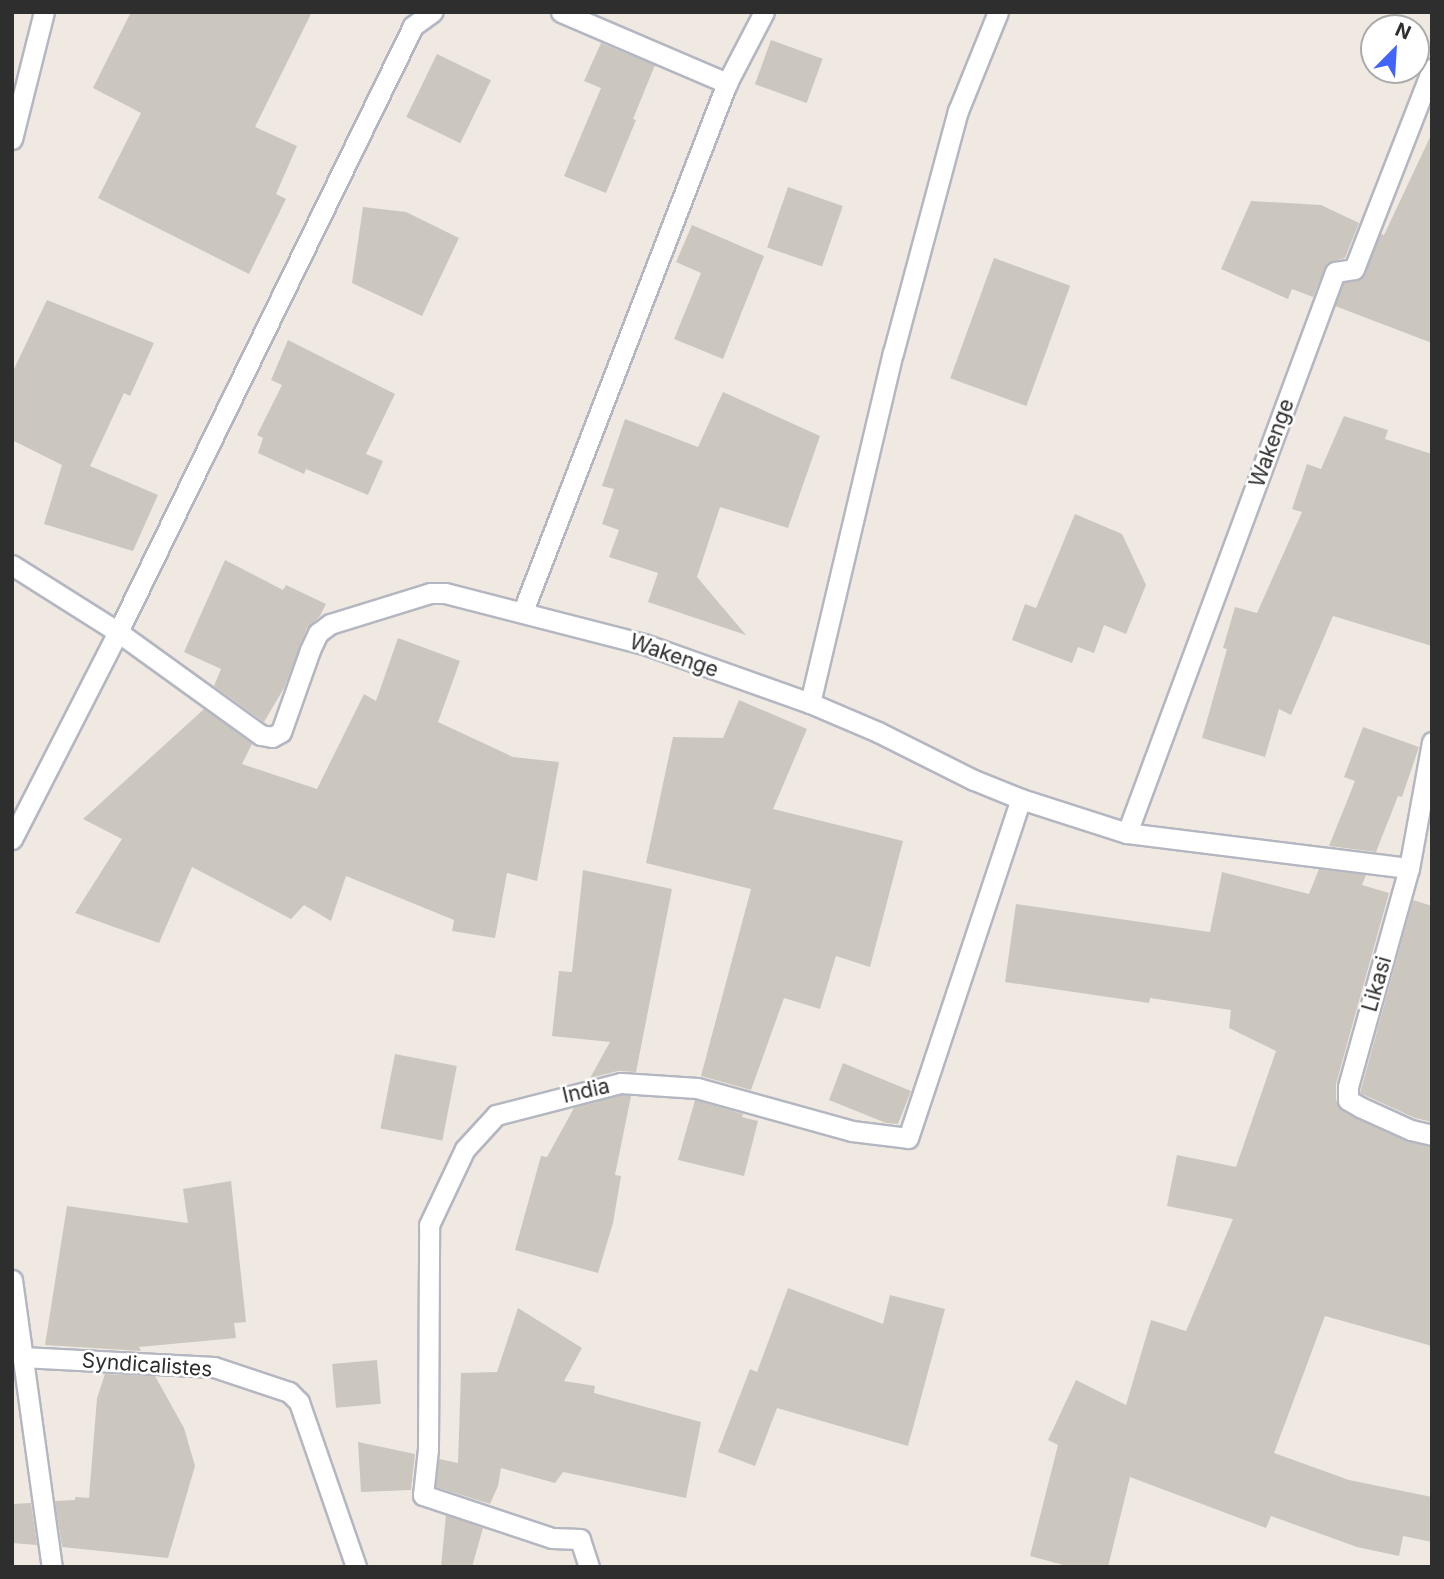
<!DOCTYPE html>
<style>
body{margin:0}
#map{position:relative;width:1444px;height:1579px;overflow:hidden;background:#efe9e1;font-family:Inter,sans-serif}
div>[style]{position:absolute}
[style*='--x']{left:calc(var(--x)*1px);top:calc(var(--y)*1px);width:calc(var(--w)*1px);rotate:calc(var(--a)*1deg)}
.building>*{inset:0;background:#cbc7bf;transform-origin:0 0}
.roads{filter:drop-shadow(2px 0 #b4b7c1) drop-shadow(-2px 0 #b4b7c1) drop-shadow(0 2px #b4b7c1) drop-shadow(0 -2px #b4b7c1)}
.lane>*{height:19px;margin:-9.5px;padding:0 9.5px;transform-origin:9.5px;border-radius:9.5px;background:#fff}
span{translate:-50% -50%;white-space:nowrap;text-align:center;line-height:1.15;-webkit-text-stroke:5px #fff;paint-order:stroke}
.street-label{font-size:21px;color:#2e2e2e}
.frame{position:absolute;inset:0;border:14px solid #2e2e2e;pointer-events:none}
.north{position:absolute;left:1360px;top:14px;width:70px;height:70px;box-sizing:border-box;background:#fff;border:2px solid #ababab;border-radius:50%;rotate:24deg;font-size:19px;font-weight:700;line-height:28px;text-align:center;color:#2e2e2e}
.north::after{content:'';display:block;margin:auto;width:24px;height:32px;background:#4264fb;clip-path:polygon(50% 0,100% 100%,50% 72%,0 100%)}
</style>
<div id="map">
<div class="building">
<i style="clip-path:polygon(131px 12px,312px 12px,255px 127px,297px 146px,276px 194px,286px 199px,249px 274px,98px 198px,141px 113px,93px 88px)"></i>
<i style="left:771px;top:40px;width:55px;height:47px;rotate:20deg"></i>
<i style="clip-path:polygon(601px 43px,655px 65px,633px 119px,636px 120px,606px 193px,564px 176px,601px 88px,584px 81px)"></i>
<i style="left:437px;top:54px;width:60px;height:70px;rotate:26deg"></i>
<i style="clip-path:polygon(1432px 133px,1432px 343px,1335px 306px,1344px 283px,1361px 279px,1365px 273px,1381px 234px,1384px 235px)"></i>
<i style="left:788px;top:187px;width:58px;height:64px;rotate:19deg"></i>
<i style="clip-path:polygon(1251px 201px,1321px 205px,1359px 223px,1345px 258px,1327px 263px,1313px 297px,1292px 289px,1288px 299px,1221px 269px)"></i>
<i style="clip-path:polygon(363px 207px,406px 212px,459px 238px,422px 316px,352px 283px)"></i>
<i style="clip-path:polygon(692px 225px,764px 256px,723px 359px,674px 339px,701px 273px,676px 262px)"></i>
<i style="left:994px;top:258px;width:81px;height:128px;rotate:20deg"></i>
<i style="clip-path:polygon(47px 300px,154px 343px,130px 396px,124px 393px,90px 466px,158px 495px,133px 551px,44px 524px,62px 465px,12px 440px,12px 373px)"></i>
<i style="clip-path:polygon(288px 340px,395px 394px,366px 454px,383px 461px,368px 495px,306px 469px,304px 474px,258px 453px,263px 438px,257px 435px,282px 385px,271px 380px)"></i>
<i style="clip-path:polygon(723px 392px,820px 436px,788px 528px,720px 507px,697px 577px,746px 635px,648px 602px,658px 573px,609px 557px,619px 530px,602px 524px,614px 489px,602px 486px,625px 419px,698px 447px)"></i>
<i style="clip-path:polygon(1344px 416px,1388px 430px,1385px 439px,1432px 454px,1432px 646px,1333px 616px,1291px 715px,1279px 709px,1265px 757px,1202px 738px,1227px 649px,1223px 648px,1235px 607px,1257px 613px,1302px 512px,1292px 509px,1307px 464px,1321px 469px)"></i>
<i style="clip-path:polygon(1075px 514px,1122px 534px,1146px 585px,1126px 634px,1104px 625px,1094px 653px,1078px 647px,1072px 663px,1012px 640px,1025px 604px,1036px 608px)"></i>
<i style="clip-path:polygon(225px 560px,283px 590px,286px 585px,326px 604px,320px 616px,307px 628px,284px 688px,264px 722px,214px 686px,221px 669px,184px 652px)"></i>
<i style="clip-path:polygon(398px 638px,460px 661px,438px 722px,513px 757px,559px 762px,537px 881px,507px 873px,495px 938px,452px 931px,454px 920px,346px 876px,331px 921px,304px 905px,291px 919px,192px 867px,159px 943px,75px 913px,122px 839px,83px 819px,204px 709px,252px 744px,242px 764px,317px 789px,364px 694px,376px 701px)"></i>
<i style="clip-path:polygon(739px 700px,807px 729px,773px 809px,903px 841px,870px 967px,836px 956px,820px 1009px,784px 998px,751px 1090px,701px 1076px,751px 889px,646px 863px,673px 737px,723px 738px)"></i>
<i style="clip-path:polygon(1363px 727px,1419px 747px,1402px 797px,1398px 796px,1376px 852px,1329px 846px,1355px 781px,1344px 777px)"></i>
<i style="clip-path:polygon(1319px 869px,1366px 875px,1362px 885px,1389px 893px,1336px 1084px,1336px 1100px,1341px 1110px,1355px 1118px,1406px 1141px,1432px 1147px,1432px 1346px,1325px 1316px,1274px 1453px,1349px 1480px,1432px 1497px,1432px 1542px,1403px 1536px,1399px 1556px,1357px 1547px,1271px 1516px,1266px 1528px,1130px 1477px,1108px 1567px,1071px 1567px,1030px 1556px,1058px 1445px,1048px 1440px,1076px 1380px,1126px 1405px,1151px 1320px,1186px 1331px,1233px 1219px,1167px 1206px,1177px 1155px,1236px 1167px,1276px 1051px,1229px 1028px,1231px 1010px,1150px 998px,1149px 1003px,1005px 982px,1016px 904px,1210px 932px,1222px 872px,1309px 894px)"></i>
<i style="clip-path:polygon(583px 870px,672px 889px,636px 1072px,618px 1071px,590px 1078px,610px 1042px,552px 1036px,559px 971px,572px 972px)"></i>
<i style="clip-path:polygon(1413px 900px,1432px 906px,1432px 1122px,1415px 1118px,1360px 1093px)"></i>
<i style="left:395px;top:1054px;width:63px;height:76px;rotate:11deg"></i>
<i style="clip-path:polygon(843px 1063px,911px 1091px,898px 1124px,886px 1123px,829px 1100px)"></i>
<i style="clip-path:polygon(622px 1095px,631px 1096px,615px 1175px,621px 1176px,613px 1223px,598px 1273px,515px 1250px,541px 1156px,547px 1157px,574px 1108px)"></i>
<i style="clip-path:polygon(695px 1100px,743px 1114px,742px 1117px,758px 1121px,744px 1176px,678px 1160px)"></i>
<i style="clip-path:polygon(231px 1181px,246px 1322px,234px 1323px,236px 1338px,139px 1347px,141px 1351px,45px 1345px,67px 1206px,188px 1223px,183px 1189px)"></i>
<i style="clip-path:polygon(788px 1288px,883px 1324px,890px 1295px,945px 1309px,908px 1446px,777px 1408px,755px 1466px,718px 1452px,750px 1369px,757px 1372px)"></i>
<i style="clip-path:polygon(518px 1308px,582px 1348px,564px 1381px,595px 1386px,594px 1393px,701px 1422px,686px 1498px,563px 1472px,555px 1483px,501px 1468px,498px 1486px,490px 1504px,436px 1487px,439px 1459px,458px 1463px,461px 1373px,497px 1372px)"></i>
<i style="left:377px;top:1360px;width:44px;height:45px;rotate:85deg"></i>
<i style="clip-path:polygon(105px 1374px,155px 1376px,184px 1428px,195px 1466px,168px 1558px,62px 1547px,55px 1501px,75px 1500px,75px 1497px,89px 1498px,97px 1398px)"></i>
<i style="clip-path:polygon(358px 1442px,415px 1454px,411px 1490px,361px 1492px)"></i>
<i style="clip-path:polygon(31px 1503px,37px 1545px,12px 1543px,12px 1504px)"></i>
<i style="clip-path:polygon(446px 1515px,483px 1528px,472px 1567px,441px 1567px)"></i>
</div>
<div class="roads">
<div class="lane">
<i style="--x:561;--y:12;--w:181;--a:23.2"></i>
<i style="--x:12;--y:139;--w:131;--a:-75.9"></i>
<i style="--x:12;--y:565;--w:125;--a:32.3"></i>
<i style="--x:118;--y:632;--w:176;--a:35.8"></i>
<i style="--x:261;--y:735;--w:11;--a:10"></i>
<i style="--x:272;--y:737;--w:10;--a:-29"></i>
<i style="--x:281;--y:732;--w:87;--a:-70.5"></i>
<i style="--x:310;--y:650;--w:19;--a:-65"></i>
<i style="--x:318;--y:633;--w:15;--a:-37"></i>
<i style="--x:330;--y:624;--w:105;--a:-17.2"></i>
<i style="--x:430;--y:593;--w:15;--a:0"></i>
<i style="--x:445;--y:593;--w:205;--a:14.4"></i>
<i style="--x:644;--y:644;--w:176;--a:19.6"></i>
<i style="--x:810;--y:703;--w:74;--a:23.1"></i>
<i style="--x:878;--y:732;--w:107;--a:26.6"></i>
<i style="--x:974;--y:780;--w:51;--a:22"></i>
<i style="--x:1021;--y:799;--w:111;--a:17.8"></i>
<i style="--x:1127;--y:833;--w:284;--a:7.1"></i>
<i style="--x:523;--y:611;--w:566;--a:-68.88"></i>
<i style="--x:727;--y:83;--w:80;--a:-62.5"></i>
<i style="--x:810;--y:703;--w:360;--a:-76.7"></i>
<i style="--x:893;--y:353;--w:251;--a:-75"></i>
<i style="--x:958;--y:111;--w:107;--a:-68"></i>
<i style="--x:1432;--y:742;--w:128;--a:100.3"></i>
<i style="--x:1409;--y:868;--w:227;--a:105.6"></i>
<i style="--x:1348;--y:1087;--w:13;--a:90"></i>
<i style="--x:1348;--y:1100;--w:14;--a:30"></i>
<i style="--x:1360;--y:1107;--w:56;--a:24.3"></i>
<i style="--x:1411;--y:1130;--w:22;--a:13"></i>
<i style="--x:1127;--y:833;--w:598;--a:-69.66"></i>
<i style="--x:1335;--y:272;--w:19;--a:-9"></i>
<i style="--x:1354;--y:269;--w:215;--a:-68.7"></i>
<i style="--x:12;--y:839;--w:233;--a:-62.9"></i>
<i style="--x:118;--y:632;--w:674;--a:-64.04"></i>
<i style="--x:413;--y:26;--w:24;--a:-36"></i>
<i style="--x:12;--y:1280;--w:290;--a:82.1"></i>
<i style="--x:22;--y:1357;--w:192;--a:3"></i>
<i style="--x:214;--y:1367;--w:79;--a:18.4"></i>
<i style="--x:289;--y:1392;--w:14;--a:45"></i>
<i style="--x:299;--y:1402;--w:175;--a:70.9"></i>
<i style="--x:589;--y:1567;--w:29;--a:-108"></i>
<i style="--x:580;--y:1539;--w:28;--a:-178"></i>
<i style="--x:552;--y:1538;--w:136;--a:-161.6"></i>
<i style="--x:423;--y:1495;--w:46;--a:-83.8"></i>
<i style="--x:428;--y:1449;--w:224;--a:-89.7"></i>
<i style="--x:429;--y:1225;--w:84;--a:-64.7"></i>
<i style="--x:465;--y:1149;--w:46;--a:-47.6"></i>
<i style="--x:496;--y:1115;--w:129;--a:-14.4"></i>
<i style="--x:621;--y:1083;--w:76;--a:3.8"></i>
<i style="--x:697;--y:1088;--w:161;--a:15.5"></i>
<i style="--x:852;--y:1131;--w:56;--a:7.1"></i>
<i style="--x:908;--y:1138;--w:357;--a:-71.6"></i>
</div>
</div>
<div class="street-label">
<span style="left:1272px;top:443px;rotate:-70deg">Wakenge</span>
<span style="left:674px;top:656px;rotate:19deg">Wakenge</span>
<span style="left:1377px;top:984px;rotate:-74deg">Likasi</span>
<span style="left:586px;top:1091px;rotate:-13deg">India</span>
<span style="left:147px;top:1365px;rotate:4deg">Syndicalistes</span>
</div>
<div class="frame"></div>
<div class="north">N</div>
</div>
